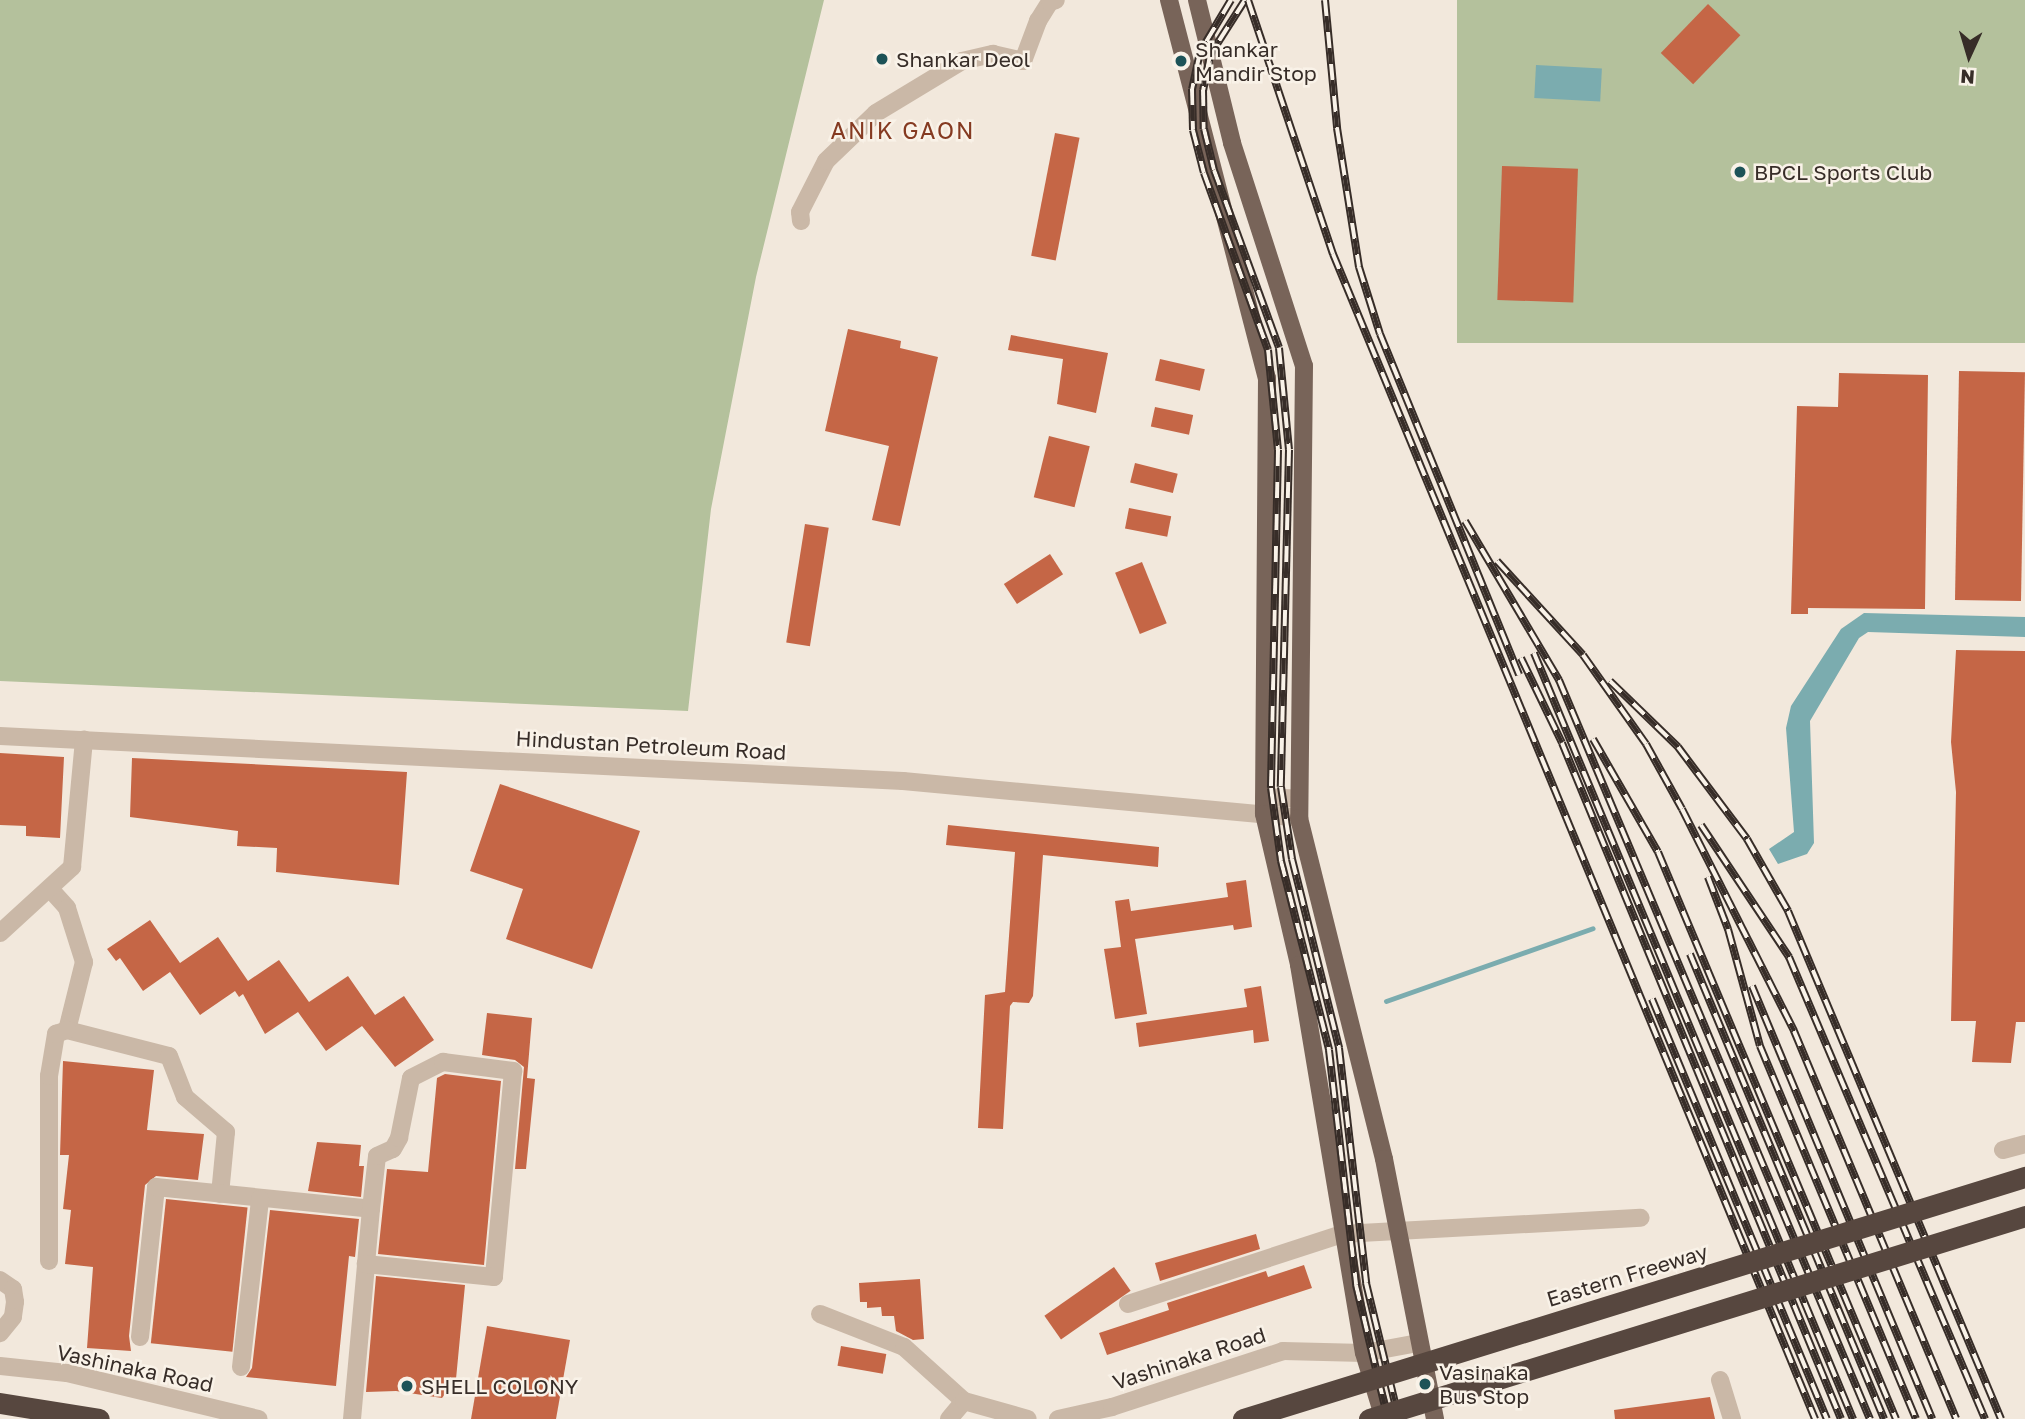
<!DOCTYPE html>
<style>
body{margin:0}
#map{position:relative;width:2025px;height:1419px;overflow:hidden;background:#f2e8dc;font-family:"Golos Text",sans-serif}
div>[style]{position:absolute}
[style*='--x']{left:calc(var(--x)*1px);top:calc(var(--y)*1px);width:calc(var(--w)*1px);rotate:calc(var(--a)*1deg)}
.green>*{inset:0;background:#b4c19c;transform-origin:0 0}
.water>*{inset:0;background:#7bacaf;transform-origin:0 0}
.stream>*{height:5px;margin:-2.5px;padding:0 2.5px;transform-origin:2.5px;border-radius:2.5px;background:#7bacaf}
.building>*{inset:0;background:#c56646;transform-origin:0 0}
.minor>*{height:18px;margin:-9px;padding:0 9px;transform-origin:9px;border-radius:9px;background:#cab8a7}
.major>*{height:18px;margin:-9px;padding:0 9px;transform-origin:9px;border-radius:9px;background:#786459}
.highway>*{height:21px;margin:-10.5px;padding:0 10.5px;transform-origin:10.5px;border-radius:10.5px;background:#57473f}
.rail>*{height:8px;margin-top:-4px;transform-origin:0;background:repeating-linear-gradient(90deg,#f9f2e8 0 16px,#372d28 0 32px);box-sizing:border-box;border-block:2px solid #372d28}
.highway-bridge>*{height:21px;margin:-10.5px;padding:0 10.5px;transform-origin:10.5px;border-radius:10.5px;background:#57473f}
.dots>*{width:19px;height:19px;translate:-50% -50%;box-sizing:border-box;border:4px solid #f9f2e8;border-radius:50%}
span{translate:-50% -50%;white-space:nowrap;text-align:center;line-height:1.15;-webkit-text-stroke:5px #f9f2e8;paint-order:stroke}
.poi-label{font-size:21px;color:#372d28}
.left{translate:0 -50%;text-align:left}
.street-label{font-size:21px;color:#372d28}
.neighbourhood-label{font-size:23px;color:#853a21;letter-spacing:2px}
.north{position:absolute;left:1934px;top:21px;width:70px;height:70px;-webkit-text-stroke:5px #f9f2e8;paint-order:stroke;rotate:184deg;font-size:19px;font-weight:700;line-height:28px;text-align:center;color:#372d28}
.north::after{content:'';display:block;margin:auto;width:24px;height:32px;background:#372d28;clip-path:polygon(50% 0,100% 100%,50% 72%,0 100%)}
</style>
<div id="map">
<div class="green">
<i style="clip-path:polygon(0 0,824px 0,756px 277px,711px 509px,688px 711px,0 681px)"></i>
<i style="left:1457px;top:0;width:568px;height:343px"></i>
</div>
<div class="water">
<i style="left:1536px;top:65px;width:66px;height:33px;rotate:3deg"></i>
<i style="clip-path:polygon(1864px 613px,2025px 617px,2025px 637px,1868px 632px,1859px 638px,1810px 721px,1814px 843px,1807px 854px,1778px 864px,1769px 849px,1794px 832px,1786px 728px,1791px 706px,1841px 629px)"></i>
</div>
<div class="stream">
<i style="--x:1386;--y:1001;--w:219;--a:-19.4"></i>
</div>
<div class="building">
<i style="left:1708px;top:4px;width:45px;height:68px;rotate:44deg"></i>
<i style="left:1055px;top:133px;width:25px;height:125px;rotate:11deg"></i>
<i style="left:1502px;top:166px;width:76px;height:134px;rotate:2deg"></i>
<i style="clip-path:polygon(848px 329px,901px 341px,900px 348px,938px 357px,900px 526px,872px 520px,889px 446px,825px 431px)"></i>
<i style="clip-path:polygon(1011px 335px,1108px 353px,1096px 413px,1057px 404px,1063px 359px,1008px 350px)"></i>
<i style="left:1160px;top:359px;width:46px;height:22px;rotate:13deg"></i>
<i style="left:1959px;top:371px;width:66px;height:229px;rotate:1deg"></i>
<i style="clip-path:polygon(1839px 373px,1928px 375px,1925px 609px,1808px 608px,1808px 614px,1791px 614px,1797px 406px,1838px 407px)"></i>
<i style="left:1155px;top:407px;width:39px;height:20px;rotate:12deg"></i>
<i style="left:1049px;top:436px;width:42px;height:63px;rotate:14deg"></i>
<i style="left:1135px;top:463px;width:44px;height:20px;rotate:14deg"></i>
<i style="left:1129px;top:508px;width:43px;height:21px;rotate:11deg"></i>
<i style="left:805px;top:524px;width:24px;height:120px;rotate:9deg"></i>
<i style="left:1050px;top:554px;width:24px;height:55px;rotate:57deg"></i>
<i style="left:1142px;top:562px;width:66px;height:29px;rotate:68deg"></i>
<i style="clip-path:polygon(1956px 650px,2025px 651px,2025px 1022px,2016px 1022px,2011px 1063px,1972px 1062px,1976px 1021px,1951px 1021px,1956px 792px,1951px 742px)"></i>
<i style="clip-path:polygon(0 753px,64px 757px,60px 838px,26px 836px,26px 826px,0 825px)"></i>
<i style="clip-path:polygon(132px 758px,407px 772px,399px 885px,276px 872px,277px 848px,237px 846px,238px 831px,130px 817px)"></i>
<i style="clip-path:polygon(500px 784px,640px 831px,592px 969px,506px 939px,523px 889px,470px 871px)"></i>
<i style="clip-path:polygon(948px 825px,1159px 847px,1158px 867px,1043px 855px,1033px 996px,1029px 1003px,1013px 1002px,1010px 1006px,1003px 1129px,978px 1128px,985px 995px,1005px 992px,1015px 852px,946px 845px)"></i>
<i style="clip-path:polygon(1246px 880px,1252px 927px,1234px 930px,1233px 925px,1135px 939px,1147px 1014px,1115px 1019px,1104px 949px,1121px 947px,1115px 901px,1129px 899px,1131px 911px,1228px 897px,1226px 883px)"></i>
<i style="clip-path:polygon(150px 920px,180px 963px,218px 937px,248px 981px,279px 960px,309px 1002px,348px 976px,375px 1015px,404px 996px,434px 1040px,395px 1067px,362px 1026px,326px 1051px,298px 1012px,265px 1034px,243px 994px,239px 997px,235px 991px,200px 1015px,170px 972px,143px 991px,120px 958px,116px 961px,107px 949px)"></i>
<i style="clip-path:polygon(1261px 986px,1269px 1041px,1254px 1043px,1253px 1030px,1139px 1047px,1136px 1023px,1247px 1007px,1244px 989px)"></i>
<i style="clip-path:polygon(487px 1013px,532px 1018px,527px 1078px,535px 1079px,526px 1169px,515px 1169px,524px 1067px,515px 1060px,482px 1055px)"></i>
<i style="clip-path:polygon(63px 1061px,154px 1070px,147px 1130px,204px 1134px,198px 1180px,156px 1176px,145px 1185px,129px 1336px,131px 1351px,87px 1348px,93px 1267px,65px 1264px,71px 1210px,63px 1209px,69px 1155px,60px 1155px)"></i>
<i style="clip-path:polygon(445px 1074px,501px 1081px,484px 1265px,378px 1254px,387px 1169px,428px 1172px,437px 1078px)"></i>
<i style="clip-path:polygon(317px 1142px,361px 1145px,359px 1166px,364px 1166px,361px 1197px,308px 1191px)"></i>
<i style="left:166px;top:1199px;width:82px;height:145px;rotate:6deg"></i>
<i style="clip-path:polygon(270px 1210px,359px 1219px,355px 1257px,349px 1256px,336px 1386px,246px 1377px,252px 1368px)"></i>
<i style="clip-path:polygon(1256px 1234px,1260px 1249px,1160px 1281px,1155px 1263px)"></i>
<i style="clip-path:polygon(1304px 1265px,1312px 1288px,1107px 1355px,1099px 1333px,1169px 1310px,1167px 1303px,1266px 1271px,1268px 1277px)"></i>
<i style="left:1114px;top:1267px;width:29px;height:85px;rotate:55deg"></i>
<i style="clip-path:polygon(376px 1276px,465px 1285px,456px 1379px,442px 1398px,396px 1391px,366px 1392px)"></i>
<i style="clip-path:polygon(920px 1279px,924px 1339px,913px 1340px,896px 1331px,894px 1316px,882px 1316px,881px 1307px,867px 1308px,867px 1302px,860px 1302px,859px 1283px)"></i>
<i style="clip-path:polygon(487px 1326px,570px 1340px,556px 1419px,471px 1419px)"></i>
<i style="left:841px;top:1346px;width:46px;height:20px;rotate:10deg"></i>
<i style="clip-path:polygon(1710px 1397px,1715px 1419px,1615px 1419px,1614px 1410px)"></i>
</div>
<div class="minor">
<i style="--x:801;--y:221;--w:9;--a:-96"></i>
<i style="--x:800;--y:212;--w:57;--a:-63"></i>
<i style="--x:826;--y:161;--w:69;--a:-43.8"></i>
<i style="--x:876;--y:113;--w:100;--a:-31.2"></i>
<i style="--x:962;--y:61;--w:32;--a:-13"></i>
<i style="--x:993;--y:54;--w:31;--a:13"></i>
<i style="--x:1023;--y:61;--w:43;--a:-69.4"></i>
<i style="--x:1038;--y:21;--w:22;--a:-58"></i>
<i style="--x:1050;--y:2;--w:6;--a:-18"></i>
<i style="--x:0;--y:736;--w:904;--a:2.85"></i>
<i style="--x:903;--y:781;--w:398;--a:5.3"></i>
<i style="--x:1264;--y:797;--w:35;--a:3"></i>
<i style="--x:51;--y:890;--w:24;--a:48"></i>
<i style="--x:67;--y:908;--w:57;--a:72.5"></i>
<i style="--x:84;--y:962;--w:70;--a:104"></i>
<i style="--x:67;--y:1030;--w:105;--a:14.3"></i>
<i style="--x:169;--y:1056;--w:44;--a:68.7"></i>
<i style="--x:185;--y:1097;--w:54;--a:40.5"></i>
<i style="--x:226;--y:1132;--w:62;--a:95.5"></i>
<i style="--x:0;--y:933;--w:98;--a:-42.5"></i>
<i style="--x:72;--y:867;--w:128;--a:-84.6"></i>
<i style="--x:2003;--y:1150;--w:23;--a:-15"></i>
<i style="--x:49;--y:1261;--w:185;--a:-90"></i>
<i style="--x:49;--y:1076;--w:43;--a:-80.5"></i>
<i style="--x:56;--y:1034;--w:12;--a:-20"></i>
<i style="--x:0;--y:1280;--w:16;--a:35"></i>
<i style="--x:13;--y:1289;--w:13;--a:81"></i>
<i style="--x:15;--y:1302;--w:15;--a:98"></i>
<i style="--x:13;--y:1317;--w:21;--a:129"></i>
<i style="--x:1128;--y:1304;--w:225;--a:-18.1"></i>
<i style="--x:1342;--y:1234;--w:299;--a:-3.1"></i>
<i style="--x:820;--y:1314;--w:90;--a:21.4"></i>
<i style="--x:904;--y:1347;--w:81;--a:42"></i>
<i style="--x:140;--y:1337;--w:151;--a:-83.9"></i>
<i style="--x:156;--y:1187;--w:216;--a:5.8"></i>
<i style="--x:0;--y:1366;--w:67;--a:6"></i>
<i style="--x:67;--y:1373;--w:197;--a:13.5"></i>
<i style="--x:241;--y:1367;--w:169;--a:-83.5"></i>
<i style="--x:1720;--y:1380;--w:41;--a:72.9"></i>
<i style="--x:352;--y:1419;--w:156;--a:-84.8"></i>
<i style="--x:366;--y:1264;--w:55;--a:-84.8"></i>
<i style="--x:371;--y:1209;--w:53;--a:-83.5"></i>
<i style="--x:377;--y:1156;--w:17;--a:-24"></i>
<i style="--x:393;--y:1149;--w:13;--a:-61"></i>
<i style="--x:399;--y:1138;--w:61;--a:-78.7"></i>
<i style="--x:411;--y:1078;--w:36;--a:-27"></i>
<i style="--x:443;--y:1062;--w:71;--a:7.3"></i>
<i style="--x:513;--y:1071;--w:207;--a:95.3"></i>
<i style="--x:494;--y:1277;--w:129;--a:-174.2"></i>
<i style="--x:949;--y:1419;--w:23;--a:-50"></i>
<i style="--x:964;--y:1401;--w:66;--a:15.7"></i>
<i style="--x:1058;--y:1419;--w:55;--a:-12.5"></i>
<i style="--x:1112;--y:1407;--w:180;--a:-18.1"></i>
<i style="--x:1283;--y:1351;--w:81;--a:1.4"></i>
<i style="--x:1364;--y:1353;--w:55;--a:-10.5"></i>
</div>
<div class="major">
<i style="--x:1169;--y:0;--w:390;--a:75.5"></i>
<i style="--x:1267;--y:378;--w:436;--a:90.4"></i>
<i style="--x:1264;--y:814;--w:155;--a:76.9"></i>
<i style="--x:1299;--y:965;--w:393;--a:80.5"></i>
<i style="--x:1364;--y:1353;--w:69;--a:73.1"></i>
<i style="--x:1197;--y:0;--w:147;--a:76.2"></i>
<i style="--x:1232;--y:143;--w:234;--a:72.1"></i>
<i style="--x:1304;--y:366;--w:452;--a:90.6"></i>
<i style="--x:1299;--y:818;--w:351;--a:76"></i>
<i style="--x:1384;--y:1159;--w:265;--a:78.9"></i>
</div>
<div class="highway">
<i style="--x:0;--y:1403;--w:100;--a:9.2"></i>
</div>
<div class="rail">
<i style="--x:1231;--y:0;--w:61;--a:120.8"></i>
<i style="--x:1200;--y:52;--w:38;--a:102"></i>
<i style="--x:1192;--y:89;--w:41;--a:88.6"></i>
<i style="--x:1193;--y:130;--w:44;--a:75.7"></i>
<i style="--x:1204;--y:173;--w:188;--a:70.1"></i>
<i style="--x:1268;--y:350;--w:100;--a:84.3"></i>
<i style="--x:1278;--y:450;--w:338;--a:91.2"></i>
<i style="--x:1271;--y:788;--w:74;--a:82.2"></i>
<i style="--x:1281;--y:861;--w:195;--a:75.7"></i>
<i style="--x:1329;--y:1050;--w:237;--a:83.4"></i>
<i style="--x:1356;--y:1285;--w:138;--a:76.6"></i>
<i style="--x:1245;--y:0;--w:65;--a:122.5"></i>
<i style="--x:1210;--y:55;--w:36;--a:101"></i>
<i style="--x:1203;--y:90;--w:39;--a:89"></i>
<i style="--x:1204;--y:129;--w:42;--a:76.3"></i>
<i style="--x:1214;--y:170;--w:189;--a:69.9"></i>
<i style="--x:1279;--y:348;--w:102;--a:84.4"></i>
<i style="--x:1289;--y:450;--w:337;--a:91.4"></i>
<i style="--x:1281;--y:787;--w:73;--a:81.3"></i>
<i style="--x:1292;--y:859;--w:195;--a:76"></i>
<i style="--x:1339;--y:1048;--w:237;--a:83.4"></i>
<i style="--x:1366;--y:1283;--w:140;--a:76.4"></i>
<i style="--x:1248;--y:0;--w:268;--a:71.5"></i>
<i style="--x:1333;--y:254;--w:1261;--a:67.52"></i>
<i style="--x:1325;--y:0;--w:129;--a:84.6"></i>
<i style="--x:1337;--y:128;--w:141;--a:81"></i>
<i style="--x:1359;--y:267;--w:70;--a:72.6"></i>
<i style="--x:1380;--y:334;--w:368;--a:67.8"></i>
<i style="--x:1465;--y:521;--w:185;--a:59.4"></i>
<i style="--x:1559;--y:680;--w:802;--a:67.18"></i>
<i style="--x:1497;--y:561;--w:127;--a:47.5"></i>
<i style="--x:1583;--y:655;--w:109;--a:54.7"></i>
<i style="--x:1646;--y:744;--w:74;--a:61"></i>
<i style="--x:1682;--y:809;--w:249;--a:63.2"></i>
<i style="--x:1794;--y:1031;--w:420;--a:67.3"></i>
<i style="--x:1534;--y:653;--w:830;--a:67.39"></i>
<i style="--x:1521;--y:658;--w:94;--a:64.2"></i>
<i style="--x:1562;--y:743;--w:731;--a:67.57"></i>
<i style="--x:1610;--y:681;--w:95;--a:44.1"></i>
<i style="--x:1678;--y:747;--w:115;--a:53.1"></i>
<i style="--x:1747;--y:839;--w:83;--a:60.3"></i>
<i style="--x:1788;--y:911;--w:551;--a:67.25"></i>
<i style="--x:1593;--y:739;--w:130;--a:60.1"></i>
<i style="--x:1658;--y:852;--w:615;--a:67.23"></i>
<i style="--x:1701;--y:825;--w:159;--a:56.3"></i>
<i style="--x:1789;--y:957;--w:502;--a:67.01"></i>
<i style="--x:1708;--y:877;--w:56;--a:69"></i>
<i style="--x:1728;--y:929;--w:121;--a:74.7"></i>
<i style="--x:1760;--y:1046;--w:404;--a:67.3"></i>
<i style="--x:1690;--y:954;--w:504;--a:67.35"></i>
<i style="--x:1752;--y:986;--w:469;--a:67.4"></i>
<i style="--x:1652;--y:999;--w:455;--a:67.4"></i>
</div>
<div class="highway-bridge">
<i style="--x:1243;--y:1419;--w:819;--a:-17.2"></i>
<i style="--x:1369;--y:1419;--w:687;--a:-17.19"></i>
</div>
<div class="dots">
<i style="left:882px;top:59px;background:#1d5358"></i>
<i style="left:1181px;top:61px;background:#1d5358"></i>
<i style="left:1740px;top:172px;background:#1d5358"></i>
<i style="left:1425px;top:1384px;background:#1d5358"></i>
<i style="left:407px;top:1386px;background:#1d5358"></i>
</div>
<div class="poi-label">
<span class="left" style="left:1195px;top:61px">Shankar<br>Mandir Stop</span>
<span class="left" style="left:896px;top:59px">Shankar Deol</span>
<span class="left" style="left:1754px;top:172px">BPCL Sports Club</span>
<span class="left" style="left:1439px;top:1384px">Vasinaka<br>Bus Stop</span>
<span class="left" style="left:421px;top:1386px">SHELL COLONY</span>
</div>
<div class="street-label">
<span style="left:651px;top:745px;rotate:3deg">Hindustan Petroleum Road</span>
<span style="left:1627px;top:1275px;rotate:-17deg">Eastern Freeway</span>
<span style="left:1189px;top:1358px;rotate:-18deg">Vashinaka Road</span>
<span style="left:135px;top:1368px;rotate:12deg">Vashinaka Road</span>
</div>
<div class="neighbourhood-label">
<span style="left:903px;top:130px">ANIK GAON</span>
</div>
<div class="north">N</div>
</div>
